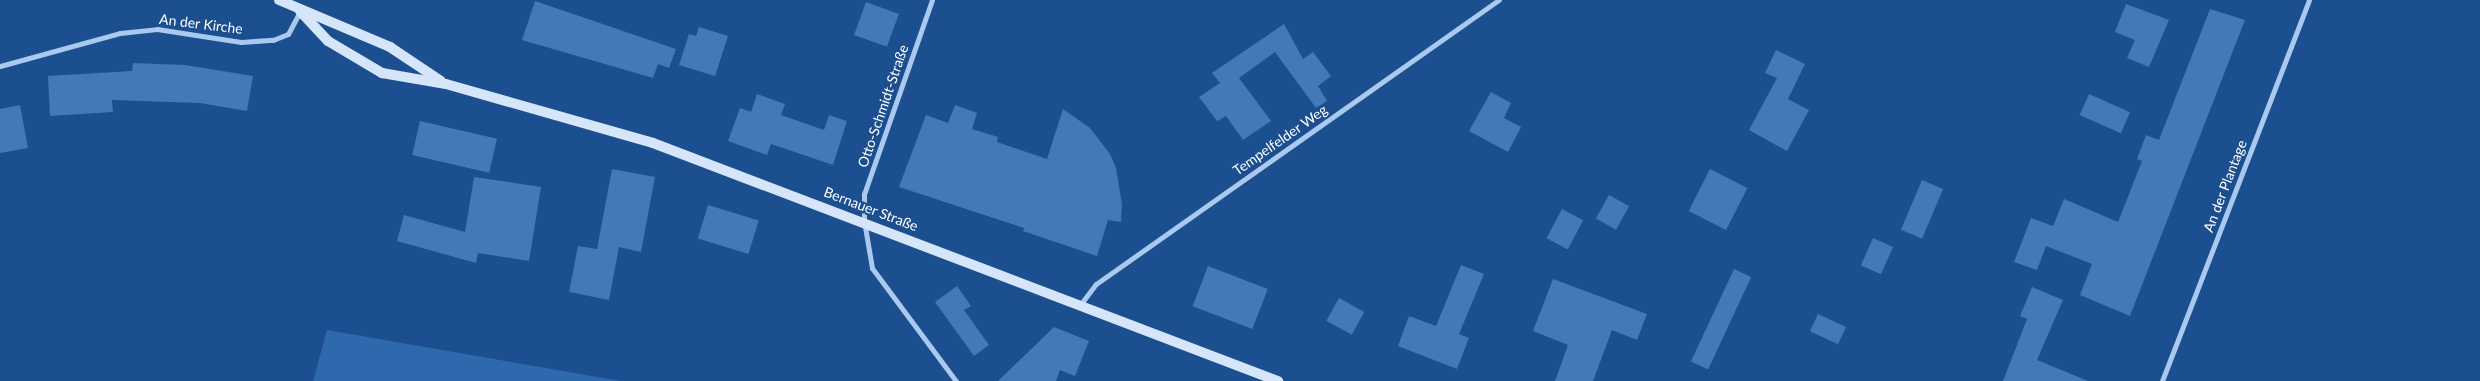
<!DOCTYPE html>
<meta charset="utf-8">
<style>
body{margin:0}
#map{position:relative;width:2480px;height:381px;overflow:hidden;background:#1b4f8f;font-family:Lato,sans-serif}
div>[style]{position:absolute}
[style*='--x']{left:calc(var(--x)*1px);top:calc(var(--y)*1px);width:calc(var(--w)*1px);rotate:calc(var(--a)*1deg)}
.green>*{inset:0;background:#2e69ad}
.building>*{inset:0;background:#4478b7;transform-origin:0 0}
.street>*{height:5px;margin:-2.5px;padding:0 2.5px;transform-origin:2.5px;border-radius:2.5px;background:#a9c9ee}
.secondary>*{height:10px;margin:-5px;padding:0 5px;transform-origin:5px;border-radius:5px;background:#d6e6fa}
span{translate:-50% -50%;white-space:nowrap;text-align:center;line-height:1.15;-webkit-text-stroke:4px #1b4f8f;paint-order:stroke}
.street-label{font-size:14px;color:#fff}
</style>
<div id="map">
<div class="green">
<i style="clip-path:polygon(327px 330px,621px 381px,313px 381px)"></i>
</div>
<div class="building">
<i style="clip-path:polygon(535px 1px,676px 49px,669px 68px,658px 64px,653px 78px,522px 40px)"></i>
<i style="left:866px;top:2px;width:35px;height:35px;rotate:20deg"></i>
<i style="clip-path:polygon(2126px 4px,2169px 20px,2149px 67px,2127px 58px,2135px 40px,2115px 32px)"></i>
<i style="clip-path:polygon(2210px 9px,2245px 20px,2130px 316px,2080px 295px,2092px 264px,2046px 246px,2037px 270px,2014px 262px,2031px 218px,2053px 226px,2064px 199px,2118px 222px,2142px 161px,2137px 159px,2146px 135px,2159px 140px)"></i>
<i style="clip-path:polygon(1284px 24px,1303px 59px,1313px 52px,1331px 76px,1318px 86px,1327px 101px,1316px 108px,1275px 52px,1239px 78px,1271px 121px,1243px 140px,1226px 116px,1217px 121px,1199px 97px,1220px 83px,1212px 73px)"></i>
<i style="clip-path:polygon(699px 27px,728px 36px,715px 76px,679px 65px,689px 34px,696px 36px)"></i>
<i style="clip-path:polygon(1776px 50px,1805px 64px,1788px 99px,1809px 110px,1787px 151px,1749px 130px,1777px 78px,1765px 73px)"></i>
<i style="clip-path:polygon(133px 63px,185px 65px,253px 76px,247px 111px,200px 103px,112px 100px,113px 112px,50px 116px,48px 76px,132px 71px)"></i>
<i style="clip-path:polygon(1491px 92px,1511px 103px,1504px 118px,1521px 127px,1508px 152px,1469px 131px)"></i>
<i style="clip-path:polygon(757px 94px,785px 104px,781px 115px,824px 130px,829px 115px,847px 121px,833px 165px,771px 144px,767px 155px,728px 141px,740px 108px,751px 112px)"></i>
<i style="left:2089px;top:94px;width:45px;height:23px;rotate:24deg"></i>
<i style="clip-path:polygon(20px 105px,28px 148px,0 153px,0 109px)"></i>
<i style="clip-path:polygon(955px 105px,977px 113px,972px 129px,998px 137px,997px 142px,1047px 159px,1063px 109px,1090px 128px,1110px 154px,1116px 168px,1122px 204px,1121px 222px,1108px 220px,1097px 256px,1023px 231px,1024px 228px,899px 187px,926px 115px,948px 123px)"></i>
<i style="left:420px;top:121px;width:79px;height:35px;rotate:13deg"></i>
<i style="clip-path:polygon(612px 169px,655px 177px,641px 252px,619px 247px,609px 300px,569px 292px,578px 246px,597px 249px)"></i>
<i style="left:1710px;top:169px;width:42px;height:47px;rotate:27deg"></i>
<i style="clip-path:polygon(474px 177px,541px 187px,529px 261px,478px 253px,476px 263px,397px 241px,404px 215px,465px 232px)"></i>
<i style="left:1922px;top:180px;width:23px;height:54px;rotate:23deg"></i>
<i style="left:1609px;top:195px;width:23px;height:27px;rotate:29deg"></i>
<i style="left:708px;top:205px;width:53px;height:35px;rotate:17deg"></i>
<i style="left:1562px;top:209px;width:24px;height:33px;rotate:28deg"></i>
<i style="left:1873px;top:238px;width:22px;height:30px;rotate:24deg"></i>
<i style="clip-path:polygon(1461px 265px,1484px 274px,1459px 334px,1469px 338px,1457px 369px,1398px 346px,1409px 316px,1436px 326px)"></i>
<i style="left:1208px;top:266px;width:64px;height:43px;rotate:21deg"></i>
<i style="left:1734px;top:269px;width:19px;height:102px;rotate:25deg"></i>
<i style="clip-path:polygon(1553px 279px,1647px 314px,1637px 340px,1612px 330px,1593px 381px,1555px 381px,1568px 345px,1533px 331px)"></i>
<i style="clip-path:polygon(957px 286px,971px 306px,964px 310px,989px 345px,974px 356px,935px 302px)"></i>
<i style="clip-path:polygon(2032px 287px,2063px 300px,2037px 360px,2088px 381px,2003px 381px,2027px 319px,2020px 316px)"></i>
<i style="left:1339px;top:298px;width:29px;height:26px;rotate:29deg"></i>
<i style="left:1818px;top:314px;width:31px;height:19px;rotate:25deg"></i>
<i style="clip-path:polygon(1054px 327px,1089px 341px,1075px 376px,1060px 370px,1056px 381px,998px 381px)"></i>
</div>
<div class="street">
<i style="--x:932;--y:0;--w:206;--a:109.3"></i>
<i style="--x:864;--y:194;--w:27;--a:90"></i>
<i style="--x:864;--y:221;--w:48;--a:80.3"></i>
<i style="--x:872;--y:268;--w:141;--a:53.4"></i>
<i style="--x:0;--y:66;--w:124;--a:-15.4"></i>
<i style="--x:120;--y:33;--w:37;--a:-6"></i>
<i style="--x:157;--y:29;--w:85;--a:8.8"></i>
<i style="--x:241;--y:42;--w:32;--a:-4"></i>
<i style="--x:273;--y:40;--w:16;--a:-22"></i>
<i style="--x:288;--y:34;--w:26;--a:-62"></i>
<i style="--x:1080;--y:305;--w:26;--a:-53"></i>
<i style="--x:1096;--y:284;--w:493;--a:-35.2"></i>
<i style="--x:2162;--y:381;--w:408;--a:-68.9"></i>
</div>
<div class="secondary">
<i style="--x:279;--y:0;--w:121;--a:22.9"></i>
<i style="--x:390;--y:47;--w:61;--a:33.7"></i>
<i style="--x:300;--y:11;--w:41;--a:47"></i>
<i style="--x:328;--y:41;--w:63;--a:30.7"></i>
<i style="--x:382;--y:73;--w:65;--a:9.8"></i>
<i style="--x:446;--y:84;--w:215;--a:15.9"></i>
<i style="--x:653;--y:143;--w:669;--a:20.85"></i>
</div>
<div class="street-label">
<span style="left:201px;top:24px;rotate:7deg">An der Kirche</span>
<span style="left:883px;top:106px;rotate:-71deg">Otto-Schmidt-Straße</span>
<span style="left:1280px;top:140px;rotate:-35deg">Tempelfelder Weg</span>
<span style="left:2225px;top:186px;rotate:-69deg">An der Plantage</span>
<span style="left:871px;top:209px;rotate:21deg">Bernauer Straße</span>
</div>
</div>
